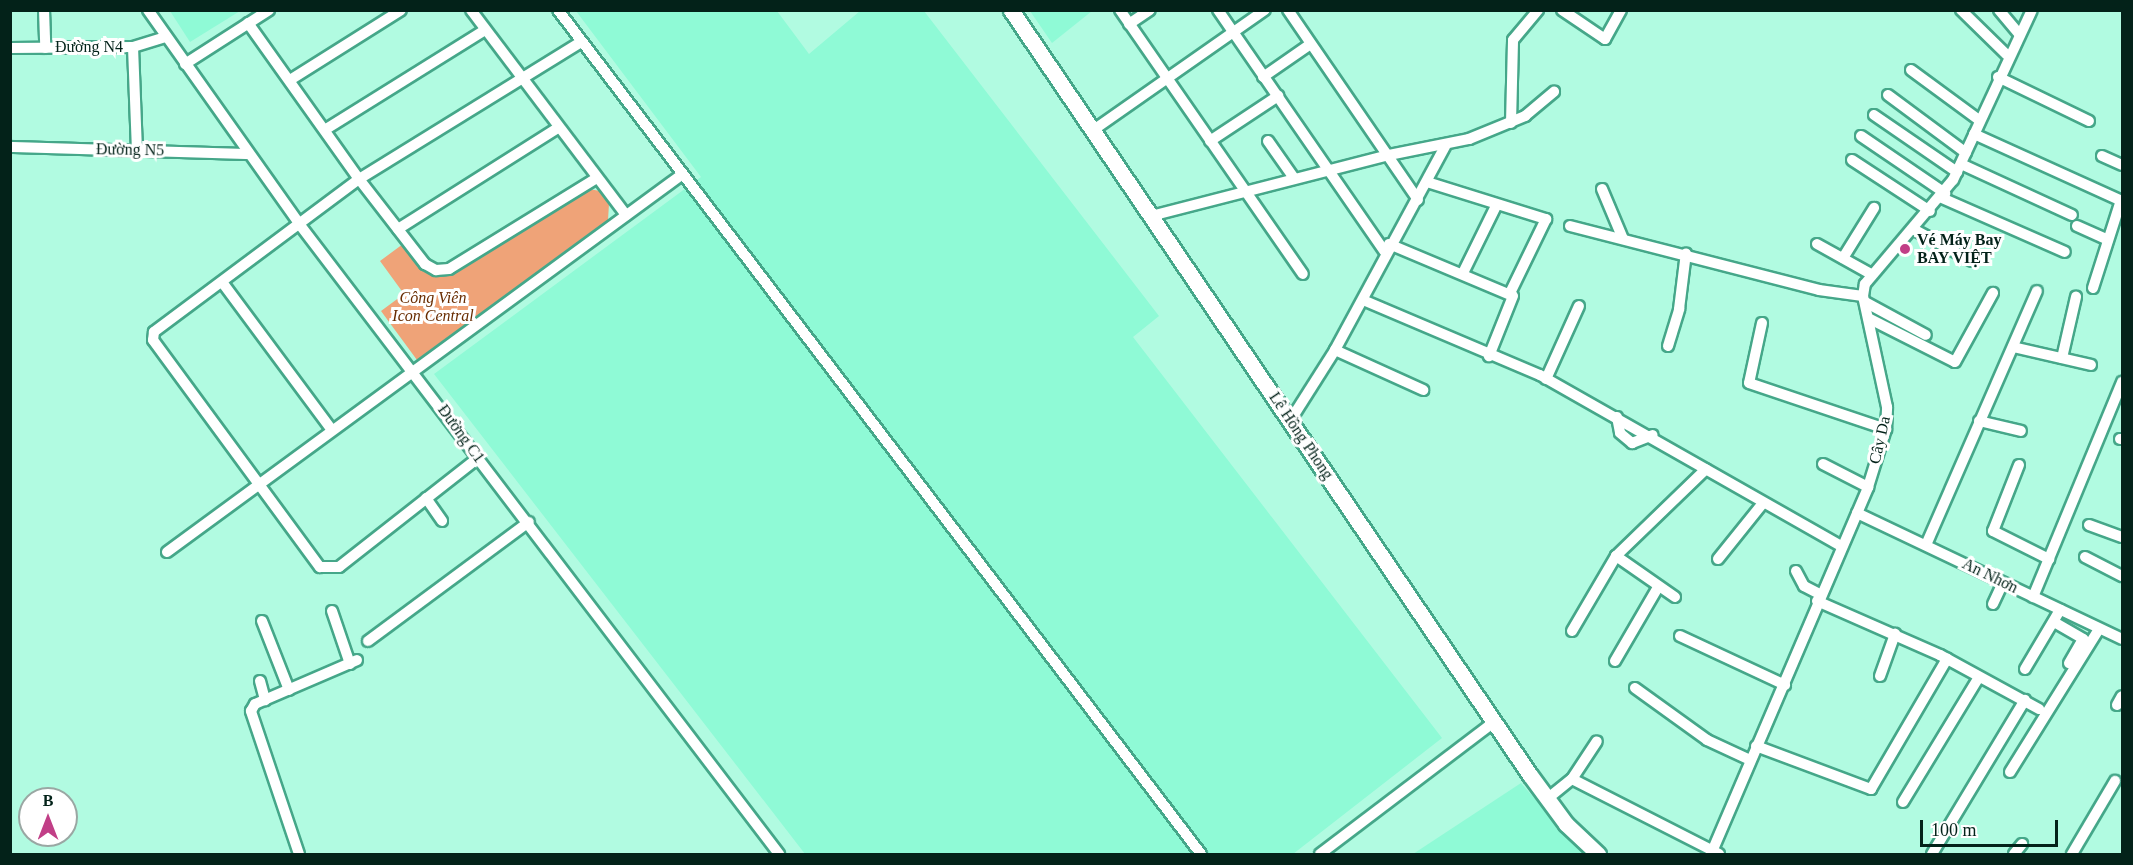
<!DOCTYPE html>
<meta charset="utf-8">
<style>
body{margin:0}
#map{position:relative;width:2133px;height:865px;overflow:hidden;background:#b1fbe1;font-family:Georgia,serif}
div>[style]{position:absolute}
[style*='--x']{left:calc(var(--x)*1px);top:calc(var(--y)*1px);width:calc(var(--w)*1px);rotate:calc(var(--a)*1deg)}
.built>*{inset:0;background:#8ffad6}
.green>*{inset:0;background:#efa378}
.roads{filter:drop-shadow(2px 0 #45a789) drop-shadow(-2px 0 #45a789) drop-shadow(0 2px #45a789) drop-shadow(0 -2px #45a789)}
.minor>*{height:10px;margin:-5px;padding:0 5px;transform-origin:5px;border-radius:5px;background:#fff}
.secondary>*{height:15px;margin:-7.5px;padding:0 7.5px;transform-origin:7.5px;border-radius:7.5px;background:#fff}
.dots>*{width:16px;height:16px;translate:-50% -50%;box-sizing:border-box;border:3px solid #fff;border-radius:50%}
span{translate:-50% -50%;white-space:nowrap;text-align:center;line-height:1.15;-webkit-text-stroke:6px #fff;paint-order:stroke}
.street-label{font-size:16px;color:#032219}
.poi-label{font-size:16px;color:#032219;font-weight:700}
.left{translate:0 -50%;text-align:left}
.park-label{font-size:16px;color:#682c00;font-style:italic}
.frame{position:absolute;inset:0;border:12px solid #032219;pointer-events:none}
.north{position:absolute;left:18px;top:787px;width:60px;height:60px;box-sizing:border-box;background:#fff;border:2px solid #9aa7a3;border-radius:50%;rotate:0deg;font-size:16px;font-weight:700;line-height:24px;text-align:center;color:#032219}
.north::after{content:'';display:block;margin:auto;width:21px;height:27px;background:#c13f87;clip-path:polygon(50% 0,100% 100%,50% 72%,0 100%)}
.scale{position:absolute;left:1920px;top:820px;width:138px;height:27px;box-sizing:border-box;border:3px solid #032219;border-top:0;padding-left:8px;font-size:18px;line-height:21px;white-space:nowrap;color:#032219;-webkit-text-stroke:4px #fff;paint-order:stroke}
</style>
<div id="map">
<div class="built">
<i style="clip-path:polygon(170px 11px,240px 11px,190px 42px)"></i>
<i style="clip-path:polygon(576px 11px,777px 11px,809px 54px,860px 11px,924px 11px,1159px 316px,1133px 337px,1442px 738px,1293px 854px,805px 854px,434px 374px,701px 177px)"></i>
<i style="clip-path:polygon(1030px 11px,1092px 11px,1052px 43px)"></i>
<i style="clip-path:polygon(1521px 783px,1584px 854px,1413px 854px)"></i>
</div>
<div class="green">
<i style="clip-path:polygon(589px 189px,600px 191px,609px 204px,608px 220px,417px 360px,381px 311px,404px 294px,380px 261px,403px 244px,424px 272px,452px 274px)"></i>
</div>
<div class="roads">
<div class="minor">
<i style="--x:44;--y:10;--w:38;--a:88"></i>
<i style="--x:148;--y:10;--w:263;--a:54.7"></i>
<i style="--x:300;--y:225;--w:791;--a:52.71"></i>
<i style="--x:471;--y:10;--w:257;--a:52.9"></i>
<i style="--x:558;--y:10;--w:1061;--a:52.7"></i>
<i style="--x:1120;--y:10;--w:321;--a:55.3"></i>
<i style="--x:1218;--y:10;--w:293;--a:55.4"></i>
<i style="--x:1288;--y:10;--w:230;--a:55.6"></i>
<i style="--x:1562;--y:10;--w:52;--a:34"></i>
<i style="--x:1605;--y:39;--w:33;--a:-61"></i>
<i style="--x:1961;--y:10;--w:64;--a:44.4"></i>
<i style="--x:1999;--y:10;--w:31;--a:50"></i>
<i style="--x:248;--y:23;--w:191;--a:54.6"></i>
<i style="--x:359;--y:179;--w:256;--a:143.3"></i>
<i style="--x:154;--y:332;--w:8;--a:97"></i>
<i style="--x:153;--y:340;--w:282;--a:53.7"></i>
<i style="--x:320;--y:567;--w:19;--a:0"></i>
<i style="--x:339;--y:567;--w:177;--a:-38.1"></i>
<i style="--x:1129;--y:24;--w:25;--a:-34"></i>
<i style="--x:581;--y:42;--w:261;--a:148.3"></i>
<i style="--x:359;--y:179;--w:108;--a:52.2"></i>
<i style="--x:425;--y:264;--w:13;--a:29"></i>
<i style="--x:436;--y:270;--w:13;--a:-4"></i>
<i style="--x:449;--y:269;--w:174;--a:-31.6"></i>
<i style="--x:133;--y:47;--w:103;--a:87.8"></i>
<i style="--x:10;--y:48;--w:123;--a:-0.5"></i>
<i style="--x:133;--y:47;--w:34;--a:-17"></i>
<i style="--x:185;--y:64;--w:100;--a:-32.7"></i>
<i style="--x:1911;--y:70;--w:84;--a:36.3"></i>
<i style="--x:1263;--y:77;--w:56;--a:-34.8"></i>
<i style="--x:1998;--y:77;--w:101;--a:25.8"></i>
<i style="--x:290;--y:80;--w:131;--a:-32.2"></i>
<i style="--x:1888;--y:95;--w:97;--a:36.6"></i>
<i style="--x:1874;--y:115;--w:101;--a:34.5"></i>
<i style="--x:1511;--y:123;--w:83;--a:-88.6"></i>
<i style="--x:1513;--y:40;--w:39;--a:-50"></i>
<i style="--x:326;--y:129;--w:187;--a:-31.9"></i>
<i style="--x:1092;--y:131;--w:211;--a:-35"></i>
<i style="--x:1974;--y:134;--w:162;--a:24.4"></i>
<i style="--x:1861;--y:136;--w:102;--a:34.2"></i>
<i style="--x:1210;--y:141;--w:82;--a:-33.5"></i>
<i style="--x:1268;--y:141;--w:45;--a:54.9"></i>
<i style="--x:10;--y:147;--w:239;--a:1.7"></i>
<i style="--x:2102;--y:156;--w:22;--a:24"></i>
<i style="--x:1852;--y:160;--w:93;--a:33.2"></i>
<i style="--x:1961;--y:164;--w:122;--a:24.7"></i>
<i style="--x:1427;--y:182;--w:125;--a:17.3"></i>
<i style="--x:1546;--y:219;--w:82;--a:115.9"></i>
<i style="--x:1602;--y:189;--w:54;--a:67.2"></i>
<i style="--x:1942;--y:198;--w:134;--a:23.7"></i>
<i style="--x:1151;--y:216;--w:241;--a:-14.4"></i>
<i style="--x:1384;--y:156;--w:87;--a:-11.3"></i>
<i style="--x:1469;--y:139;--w:61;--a:-22.3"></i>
<i style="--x:1525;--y:116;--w:38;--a:-40"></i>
<i style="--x:1570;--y:226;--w:257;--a:14.4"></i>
<i style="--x:1819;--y:290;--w:44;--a:7.8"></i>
<i style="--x:2077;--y:226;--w:34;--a:24"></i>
<i style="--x:398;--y:229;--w:189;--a:-32.3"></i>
<i style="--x:1913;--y:229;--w:67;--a:28.5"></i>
<i style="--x:1389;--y:244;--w:134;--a:22.8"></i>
<i style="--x:1513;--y:296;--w:65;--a:111.8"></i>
<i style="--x:1817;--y:244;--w:62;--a:29.1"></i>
<i style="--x:1843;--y:258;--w:59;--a:-58.2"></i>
<i style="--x:1463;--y:273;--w:75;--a:-63.8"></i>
<i style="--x:222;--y:282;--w:183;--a:53.4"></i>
<i style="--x:2093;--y:288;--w:92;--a:-72.3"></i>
<i style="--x:1363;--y:300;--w:192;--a:23"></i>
<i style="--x:1540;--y:375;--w:346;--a:29.6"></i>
<i style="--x:1865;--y:302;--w:69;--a:28.4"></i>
<i style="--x:1868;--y:318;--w:97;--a:26.8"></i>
<i style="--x:1955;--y:362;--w:79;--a:-61.2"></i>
<i style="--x:1762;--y:323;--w:61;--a:102.2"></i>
<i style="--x:1749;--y:383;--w:145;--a:18.6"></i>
<i style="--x:1668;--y:346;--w:39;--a:-73"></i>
<i style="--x:1679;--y:309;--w:56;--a:-82.9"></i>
<i style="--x:2013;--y:347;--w:80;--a:13"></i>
<i style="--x:1335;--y:350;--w:97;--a:24.4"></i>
<i style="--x:2062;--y:358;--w:63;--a:-77.1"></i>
<i style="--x:1546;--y:379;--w:80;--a:-65.7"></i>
<i style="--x:1617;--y:417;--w:16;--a:79"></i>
<i style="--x:1620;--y:433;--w:16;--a:40"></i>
<i style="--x:1632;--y:443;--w:22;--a:-21"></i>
<i style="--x:1290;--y:421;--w:84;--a:-57.6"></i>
<i style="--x:1335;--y:350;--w:233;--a:-61.6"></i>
<i style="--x:1979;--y:421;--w:43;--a:13.4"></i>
<i style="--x:2120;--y:439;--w:2;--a:0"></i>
<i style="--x:1823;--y:464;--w:51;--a:27.1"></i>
<i style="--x:2019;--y:465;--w:71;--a:111.5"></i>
<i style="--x:1993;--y:531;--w:63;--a:26.6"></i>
<i style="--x:426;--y:498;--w:28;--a:55"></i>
<i style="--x:1857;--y:513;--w:293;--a:25.4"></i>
<i style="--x:2089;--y:525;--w:35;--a:20"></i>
<i style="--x:1926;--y:545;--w:277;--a:-66.4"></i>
<i style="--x:167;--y:552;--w:636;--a:-36.24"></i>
<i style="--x:2085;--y:557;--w:42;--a:27.2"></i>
<i style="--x:1718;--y:559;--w:72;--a:-51.2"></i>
<i style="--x:1796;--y:571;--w:17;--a:62"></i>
<i style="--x:1804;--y:586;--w:18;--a:27"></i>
<i style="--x:1675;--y:597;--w:72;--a:-145.2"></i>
<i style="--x:1616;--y:556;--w:125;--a:-44"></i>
<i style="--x:2033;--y:597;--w:233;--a:-67.5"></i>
<i style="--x:1817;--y:601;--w:134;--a:23.7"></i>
<i style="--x:1940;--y:655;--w:113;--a:28.6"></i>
<i style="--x:1993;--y:604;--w:23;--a:-65"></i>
<i style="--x:332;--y:611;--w:56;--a:71.2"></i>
<i style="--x:262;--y:621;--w:74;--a:68.6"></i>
<i style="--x:2054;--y:622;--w:34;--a:30"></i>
<i style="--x:2083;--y:639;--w:28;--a:120"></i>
<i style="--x:1572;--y:631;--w:87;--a:-59.6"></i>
<i style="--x:1680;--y:636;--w:116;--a:25"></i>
<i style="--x:368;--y:641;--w:200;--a:-36.5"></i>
<i style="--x:1615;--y:661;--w:86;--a:-59.8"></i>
<i style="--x:2025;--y:669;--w:69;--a:-59.3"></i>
<i style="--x:1880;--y:676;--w:45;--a:-70.3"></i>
<i style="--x:260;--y:681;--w:20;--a:75"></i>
<i style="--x:1635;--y:688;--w:89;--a:35.8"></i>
<i style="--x:1707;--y:740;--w:47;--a:24.9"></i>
<i style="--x:2117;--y:705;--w:10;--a:-61"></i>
<i style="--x:1756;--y:746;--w:123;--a:20.5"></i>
<i style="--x:1871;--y:789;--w:151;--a:-59.7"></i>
<i style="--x:2010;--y:772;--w:168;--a:-58.1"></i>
<i style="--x:1572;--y:779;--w:165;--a:27"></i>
<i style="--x:1547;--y:799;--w:32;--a:-39"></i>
<i style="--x:1572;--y:779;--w:45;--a:-56.7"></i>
<i style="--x:1903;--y:802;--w:146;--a:-58.7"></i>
<i style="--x:299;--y:854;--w:151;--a:-108.6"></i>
<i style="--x:251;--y:711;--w:8;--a:-60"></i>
<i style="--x:255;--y:704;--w:111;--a:-23.3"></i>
<i style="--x:1320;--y:854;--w:218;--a:-37.2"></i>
<i style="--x:1711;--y:854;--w:399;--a:-66.8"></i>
<i style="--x:1868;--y:487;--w:61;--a:-72.8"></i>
<i style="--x:1886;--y:429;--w:22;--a:-87"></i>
<i style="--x:1887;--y:407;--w:114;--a:-102.2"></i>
<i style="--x:1863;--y:296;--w:12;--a:-81"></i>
<i style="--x:1865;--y:284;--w:136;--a:-49.8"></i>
<i style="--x:1953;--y:180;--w:187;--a:-65.1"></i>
<i style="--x:1932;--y:854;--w:180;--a:-58.9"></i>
<i style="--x:2014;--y:854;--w:13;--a:-51"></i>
<i style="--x:2072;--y:854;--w:85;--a:-59.5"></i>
</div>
<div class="secondary">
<i style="--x:1011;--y:10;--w:924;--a:55.85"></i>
<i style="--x:1530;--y:775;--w:61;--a:53.7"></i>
<i style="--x:1566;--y:824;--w:44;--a:43.2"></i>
</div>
</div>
<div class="dots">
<i style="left:1905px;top:249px;background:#c13f87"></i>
</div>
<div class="street-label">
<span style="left:89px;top:47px">Đường N4</span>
<span style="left:130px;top:150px;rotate:1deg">Đường N5</span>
<span style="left:461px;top:434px;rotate:54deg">Đường C1</span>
<span style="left:1301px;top:436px;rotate:56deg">Lê Hồng Phong</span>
<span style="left:1880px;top:440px;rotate:-77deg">Cây Da</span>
<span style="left:1990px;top:576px;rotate:26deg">An Nhơn</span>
</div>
<div class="poi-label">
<span class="left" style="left:1917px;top:249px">Vé Máy Bay<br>BAY VIỆT</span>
</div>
<div class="park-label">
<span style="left:433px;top:307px">Công Viên<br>Icon Central</span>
</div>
<div class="frame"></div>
<div class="north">B</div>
<div class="scale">100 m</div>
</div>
